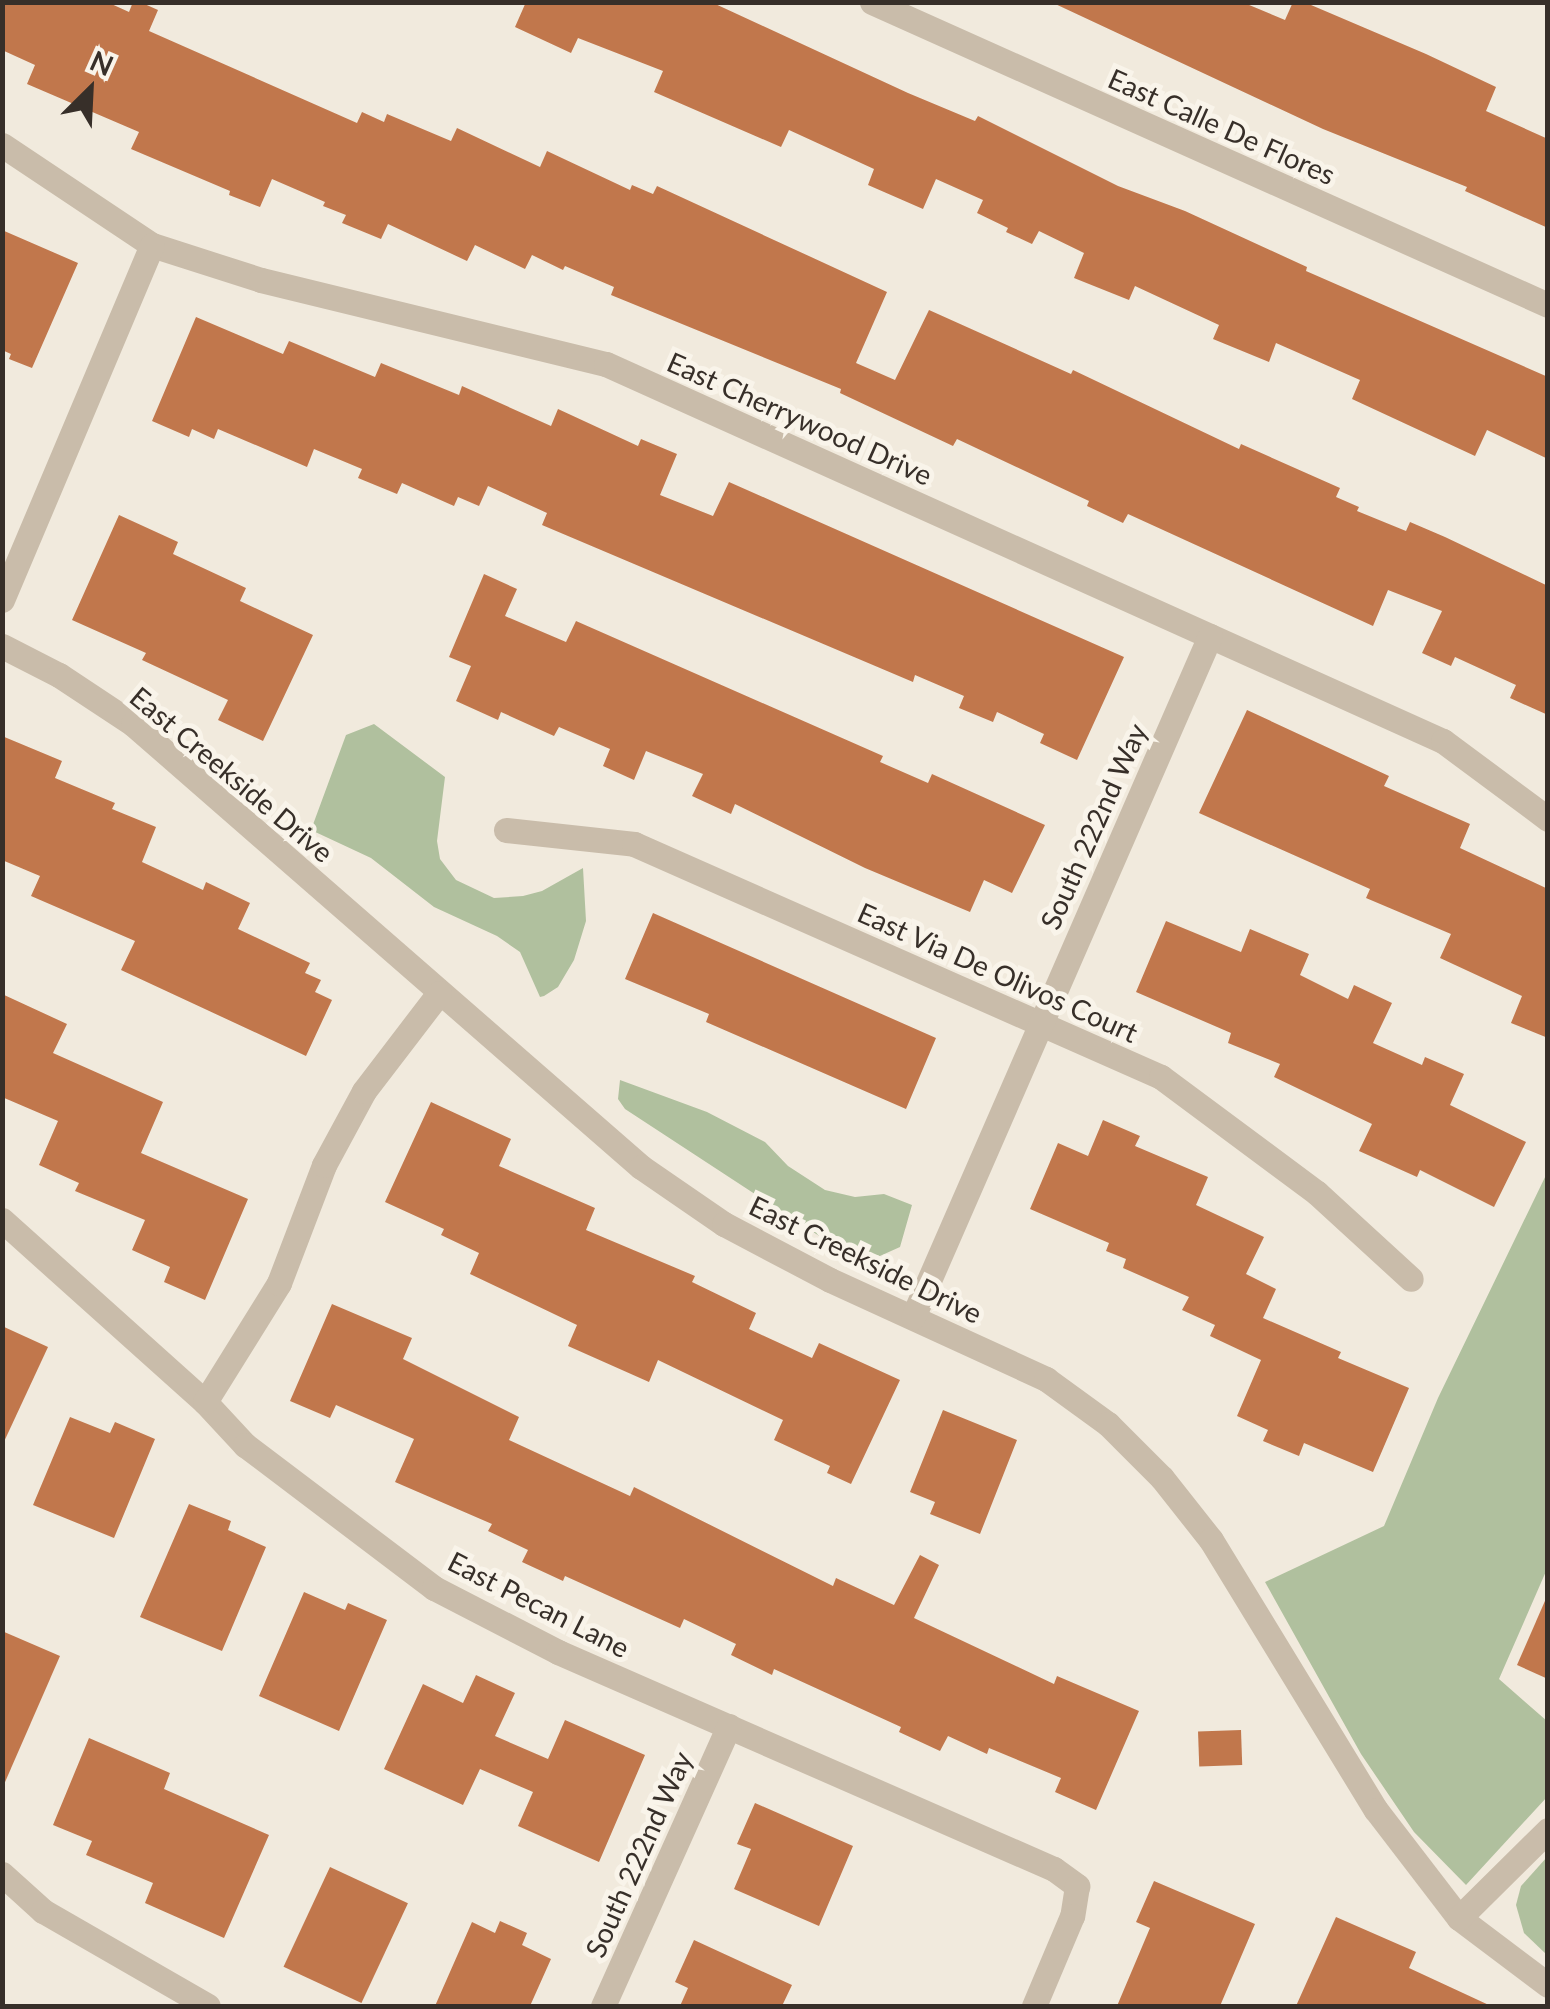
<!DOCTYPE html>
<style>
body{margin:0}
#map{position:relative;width:1550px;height:2009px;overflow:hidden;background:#f1eadd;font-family:Lato,sans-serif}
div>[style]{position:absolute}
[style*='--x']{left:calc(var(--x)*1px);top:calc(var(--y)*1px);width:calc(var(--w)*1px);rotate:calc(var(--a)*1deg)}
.green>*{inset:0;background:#b0c09e}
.building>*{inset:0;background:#c1774c;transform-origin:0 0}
.street>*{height:25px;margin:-12.5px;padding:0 12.5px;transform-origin:12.5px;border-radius:12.5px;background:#c9bcaa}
span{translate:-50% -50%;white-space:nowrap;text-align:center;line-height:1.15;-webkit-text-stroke:10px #f9f4ea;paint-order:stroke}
.street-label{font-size:28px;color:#372f29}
.frame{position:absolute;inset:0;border:5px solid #372f29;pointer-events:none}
.north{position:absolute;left:40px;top:40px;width:100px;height:100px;-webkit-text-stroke:8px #f9f4ea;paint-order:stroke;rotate:24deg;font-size:28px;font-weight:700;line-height:40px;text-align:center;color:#372f29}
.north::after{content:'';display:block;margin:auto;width:35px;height:45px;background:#372f29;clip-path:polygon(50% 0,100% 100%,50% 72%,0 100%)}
</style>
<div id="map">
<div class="green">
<i style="clip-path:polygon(374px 724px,445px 777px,437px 841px,440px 859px,456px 880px,494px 898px,523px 896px,542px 891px,583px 868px,586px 921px,574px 960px,558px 987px,544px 996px,540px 997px,520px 952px,497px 936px,434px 907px,371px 858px,311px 830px,346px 735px)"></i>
<i style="clip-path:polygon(620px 1080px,707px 1112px,765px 1142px,788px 1166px,825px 1190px,855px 1197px,884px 1194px,912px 1205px,900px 1247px,862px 1264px,625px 1109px,618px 1099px)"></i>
<i style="clip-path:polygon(1547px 1173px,1547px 1569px,1499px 1679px,1547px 1721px,1547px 1797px,1466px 1885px,1414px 1832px,1361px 1754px,1265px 1582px,1384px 1526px,1438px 1398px)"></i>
<i style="clip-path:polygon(1547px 1857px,1547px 1955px,1524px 1933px,1516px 1905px,1521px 1886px)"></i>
</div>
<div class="building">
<i style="clip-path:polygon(2px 2px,107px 2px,129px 12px,133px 2px,140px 2px,158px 10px,149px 31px,357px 123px,362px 112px,384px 122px,387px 114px,451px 141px,457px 128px,540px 167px,547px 151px,630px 190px,632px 185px,653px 194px,657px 186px,887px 292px,856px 363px,895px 380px,929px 310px,1071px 374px,1073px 370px,1239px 449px,1241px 444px,1340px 488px,1336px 497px,1359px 507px,1357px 511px,1406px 531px,1410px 522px,1445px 537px,1548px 586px,1548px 715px,1510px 698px,1516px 685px,1455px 657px,1451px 666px,1422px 653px,1442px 611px,1388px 590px,1373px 626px,1128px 514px,1123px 523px,1087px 506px,1089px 501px,957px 439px,953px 446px,840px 393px,841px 389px,611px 295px,614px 287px,565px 266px,563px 270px,532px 255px,525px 269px,475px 245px,467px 261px,388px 224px,381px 239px,342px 223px,346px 215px,323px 206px,325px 202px,272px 179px,260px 207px,229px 195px,230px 191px,131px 149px,139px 132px,27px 84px,35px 65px,2px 50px)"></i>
<i style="clip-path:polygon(526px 2px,711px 2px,908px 93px,975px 121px,978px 116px,1118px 186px,1185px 211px,1307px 267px,1306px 271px,1548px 377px,1548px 459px,1487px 430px,1475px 456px,1352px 399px,1360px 380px,1276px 343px,1269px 362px,1213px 339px,1219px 325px,1135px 286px,1129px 300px,1074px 278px,1084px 253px,1039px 231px,1032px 244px,1006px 232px,1008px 228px,977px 213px,983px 200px,936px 179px,923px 209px,868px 185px,874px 169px,789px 130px,781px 147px,654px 92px,663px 71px,578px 38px,571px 53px,515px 27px)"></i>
<i style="clip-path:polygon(1051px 2px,1242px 2px,1285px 20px,1293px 2px,1304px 2px,1426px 54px,1496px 87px,1486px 111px,1548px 139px,1548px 228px,1465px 191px,1467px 187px,1323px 129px)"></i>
<i style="clip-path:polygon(2px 230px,78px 263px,32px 368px,9px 359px,11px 354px,2px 350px)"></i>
<i style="clip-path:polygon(196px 317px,283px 354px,289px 341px,375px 377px,381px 363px,459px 395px,462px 386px,551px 426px,558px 409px,638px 446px,641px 439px,677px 454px,660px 495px,713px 516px,729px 482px,1124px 657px,1077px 760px,1040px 743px,1044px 734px,997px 712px,993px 722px,959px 708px,964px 696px,915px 675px,913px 682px,542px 525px,547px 513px,488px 486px,479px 506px,458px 497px,454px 506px,402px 483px,397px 494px,358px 478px,362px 469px,314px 449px,307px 467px,218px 429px,214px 439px,192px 429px,189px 437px,152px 421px)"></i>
<i style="clip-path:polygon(119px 515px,178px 542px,173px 554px,246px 588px,240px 601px,313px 635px,263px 741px,218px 720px,228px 700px,142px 660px,146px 653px,72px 620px)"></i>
<i style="clip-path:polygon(484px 574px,517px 589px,505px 616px,566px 642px,576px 621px,883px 756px,880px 762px,928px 783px,932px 774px,1045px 825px,1012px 893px,984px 880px,970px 912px,865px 868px,735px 804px,731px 814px,692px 796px,703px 774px,646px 751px,634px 780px,603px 766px,610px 749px,559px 727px,554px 736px,501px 712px,498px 720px,456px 701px,471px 666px,449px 657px)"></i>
<i style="clip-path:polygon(1247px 710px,1389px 776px,1384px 786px,1470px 824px,1460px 848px,1548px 889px,1548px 1038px,1511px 1023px,1522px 996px,1440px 958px,1451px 934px,1366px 898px,1370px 889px,1199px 813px)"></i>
<i style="clip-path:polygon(2px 736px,62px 761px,55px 778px,115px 803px,112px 809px,156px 827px,142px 862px,203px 890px,206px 882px,250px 903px,238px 929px,310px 963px,305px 973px,321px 980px,315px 992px,332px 1000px,306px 1056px,121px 970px,135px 941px,31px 896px,40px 876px,2px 860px)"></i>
<i style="clip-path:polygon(653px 913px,936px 1038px,906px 1109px,706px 1022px,709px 1014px,625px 979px)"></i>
<i style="clip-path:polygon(1166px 921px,1241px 952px,1250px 929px,1309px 954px,1300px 975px,1348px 999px,1354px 985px,1392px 1003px,1373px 1043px,1422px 1065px,1425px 1057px,1464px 1074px,1450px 1105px,1526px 1142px,1494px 1207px,1420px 1170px,1417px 1177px,1359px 1151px,1372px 1124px,1274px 1077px,1280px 1064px,1228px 1043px,1231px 1033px,1136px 992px)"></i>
<i style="clip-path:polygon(2px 994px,67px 1024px,53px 1053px,163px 1102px,141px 1153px,248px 1199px,205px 1300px,164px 1282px,170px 1267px,132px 1250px,145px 1220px,75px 1191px,79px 1183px,39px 1165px,58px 1121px,2px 1097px)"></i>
<i style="clip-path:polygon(431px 1102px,511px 1139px,499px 1166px,595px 1208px,586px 1230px,695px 1276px,692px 1282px,756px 1313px,749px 1329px,812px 1358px,819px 1343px,900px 1380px,851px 1484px,827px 1473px,830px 1466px,774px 1440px,783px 1420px,658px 1360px,649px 1382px,568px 1346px,577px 1325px,470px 1274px,479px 1253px,441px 1235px,444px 1229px,385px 1202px)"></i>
<i style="clip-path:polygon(1103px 1120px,1140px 1136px,1135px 1146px,1208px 1177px,1196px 1205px,1264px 1237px,1246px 1274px,1276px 1289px,1263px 1318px,1341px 1352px,1338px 1358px,1409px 1388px,1373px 1472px,1304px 1443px,1299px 1456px,1263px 1441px,1268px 1430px,1237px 1416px,1261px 1360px,1210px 1336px,1215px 1325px,1182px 1310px,1189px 1297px,1123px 1268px,1126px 1259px,1106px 1251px,1109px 1243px,1030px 1209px,1058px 1143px,1088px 1156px)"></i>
<i style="clip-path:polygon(332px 1304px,412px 1338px,403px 1359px,519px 1417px,509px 1440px,630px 1496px,634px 1487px,833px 1586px,836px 1578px,894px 1605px,920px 1555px,939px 1565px,914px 1618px,1054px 1684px,1057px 1676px,1139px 1711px,1096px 1810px,1055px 1792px,1061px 1778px,989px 1748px,987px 1754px,948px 1736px,940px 1751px,899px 1732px,901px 1727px,774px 1669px,772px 1675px,731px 1655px,736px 1644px,684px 1619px,680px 1628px,565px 1576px,563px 1581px,522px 1562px,528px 1550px,488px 1531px,492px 1524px,395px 1482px,414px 1439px,336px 1405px,330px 1418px,290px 1401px)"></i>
<i style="clip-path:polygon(2px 1326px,48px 1347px,2px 1446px)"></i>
<i style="clip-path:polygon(943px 1410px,1017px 1440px,980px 1534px,930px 1514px,935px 1502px,910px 1492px)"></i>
<i style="clip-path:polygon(70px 1417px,110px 1433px,115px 1422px,155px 1439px,114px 1538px,33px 1505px)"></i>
<i style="clip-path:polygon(189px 1504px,231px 1521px,228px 1530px,266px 1547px,222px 1651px,140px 1617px)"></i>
<i style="clip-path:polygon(304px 1592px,345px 1610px,348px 1603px,387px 1620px,339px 1731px,259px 1696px)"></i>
<i style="clip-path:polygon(1548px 1594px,1548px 1679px,1517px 1665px)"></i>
<i style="clip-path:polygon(2px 1631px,60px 1656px,2px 1789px)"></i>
<i style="clip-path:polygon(476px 1675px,515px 1693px,495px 1736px,548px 1759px,565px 1720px,645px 1755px,599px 1862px,518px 1826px,533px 1792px,480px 1769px,463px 1805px,384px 1769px,423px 1684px,463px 1703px)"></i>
<i style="left:1241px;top:1730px;width:35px;height:43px;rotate:88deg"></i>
<i style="clip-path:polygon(89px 1738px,170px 1773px,164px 1789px,269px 1835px,224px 1938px,145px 1903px,153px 1883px,86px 1855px,92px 1841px,53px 1825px)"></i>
<i style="clip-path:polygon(755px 1803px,853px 1846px,819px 1926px,734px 1889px,751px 1849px,737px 1844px)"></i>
<i style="left:330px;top:1867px;width:86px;height:110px;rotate:25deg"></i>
<i style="clip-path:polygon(1154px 1881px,1255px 1924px,1220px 2006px,1117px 2006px,1150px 1928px,1136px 1922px)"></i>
<i style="clip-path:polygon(1336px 1917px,1416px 1952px,1409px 1968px,1491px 2006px,1296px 2006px)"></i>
<i style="clip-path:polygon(500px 1921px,527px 1933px,522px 1945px,551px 1959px,530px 2006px,435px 2006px,472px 1922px,495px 1933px)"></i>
<i style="clip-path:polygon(694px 1940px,792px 1985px,782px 2006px,680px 2006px,688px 1988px,675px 1982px)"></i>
</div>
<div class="street">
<i style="--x:872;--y:2;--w:741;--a:24.14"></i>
<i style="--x:2;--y:145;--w:180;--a:33.7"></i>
<i style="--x:152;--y:245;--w:114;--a:17.8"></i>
<i style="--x:261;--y:280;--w:355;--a:13.7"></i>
<i style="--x:606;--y:364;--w:918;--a:24.25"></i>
<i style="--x:1443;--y:741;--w:131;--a:36.6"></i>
<i style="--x:2;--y:600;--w:385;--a:-67.1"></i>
<i style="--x:2;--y:646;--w:64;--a:27"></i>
<i style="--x:59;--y:675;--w:89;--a:33.5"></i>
<i style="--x:133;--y:724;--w:674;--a:41.09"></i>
<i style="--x:641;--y:1167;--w:101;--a:34.5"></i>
<i style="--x:724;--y:1224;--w:120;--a:27.8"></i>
<i style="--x:830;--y:1280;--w:238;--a:24.6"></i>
<i style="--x:1046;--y:1379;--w:77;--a:36"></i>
<i style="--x:1108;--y:1424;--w:76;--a:45"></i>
<i style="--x:1162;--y:1478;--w:79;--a:51.7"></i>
<i style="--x:1211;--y:1540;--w:316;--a:58.6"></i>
<i style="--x:1376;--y:1810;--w:136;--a:52.5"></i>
<i style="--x:1459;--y:1918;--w:111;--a:37"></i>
<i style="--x:506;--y:830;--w:129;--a:6.2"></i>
<i style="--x:634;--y:844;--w:576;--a:23.85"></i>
<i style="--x:1161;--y:1077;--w:194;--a:36.6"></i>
<i style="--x:1317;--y:1193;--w:127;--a:42.5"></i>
<i style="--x:2;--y:1220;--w:273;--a:41.9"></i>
<i style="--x:205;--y:1402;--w:59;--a:47.1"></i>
<i style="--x:245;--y:1445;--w:237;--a:37.1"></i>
<i style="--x:434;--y:1588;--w:140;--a:27.3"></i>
<i style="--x:558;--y:1652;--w:541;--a:23.63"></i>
<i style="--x:1054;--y:1869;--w:29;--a:36"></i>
<i style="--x:1077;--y:1886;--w:30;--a:99"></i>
<i style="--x:1072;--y:1916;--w:98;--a:112.9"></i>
<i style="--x:913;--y:1317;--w:743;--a:-66.44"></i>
<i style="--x:205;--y:1402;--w:140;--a:-58.1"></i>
<i style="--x:279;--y:1283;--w:126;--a:-69.1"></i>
<i style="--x:324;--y:1165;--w:84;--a:-61.6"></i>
<i style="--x:364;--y:1091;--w:123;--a:-52.6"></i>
<i style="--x:2;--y:1874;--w:55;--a:42.1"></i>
<i style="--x:43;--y:1911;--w:190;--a:29.9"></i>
<i style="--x:1459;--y:1918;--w:125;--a:-44.7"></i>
<i style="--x:603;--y:2006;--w:307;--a:-65.8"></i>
</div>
<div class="street-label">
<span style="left:1222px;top:126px;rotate:24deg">East Calle De Flores</span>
<span style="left:800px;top:418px;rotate:24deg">East Cherrywood Drive</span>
<span style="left:232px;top:774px;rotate:40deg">East Creekside Drive</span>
<span style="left:1093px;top:826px;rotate:-66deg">South 222nd Way</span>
<span style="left:998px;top:972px;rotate:24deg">East Via De Olivos Court</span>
<span style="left:866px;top:1259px;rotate:26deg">East Creekside Drive</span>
<span style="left:539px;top:1604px;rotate:27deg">East Pecan Lane</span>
<span style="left:638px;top:1854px;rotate:-66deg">South 222nd Way</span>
</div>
<div class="frame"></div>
<div class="north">N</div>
</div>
